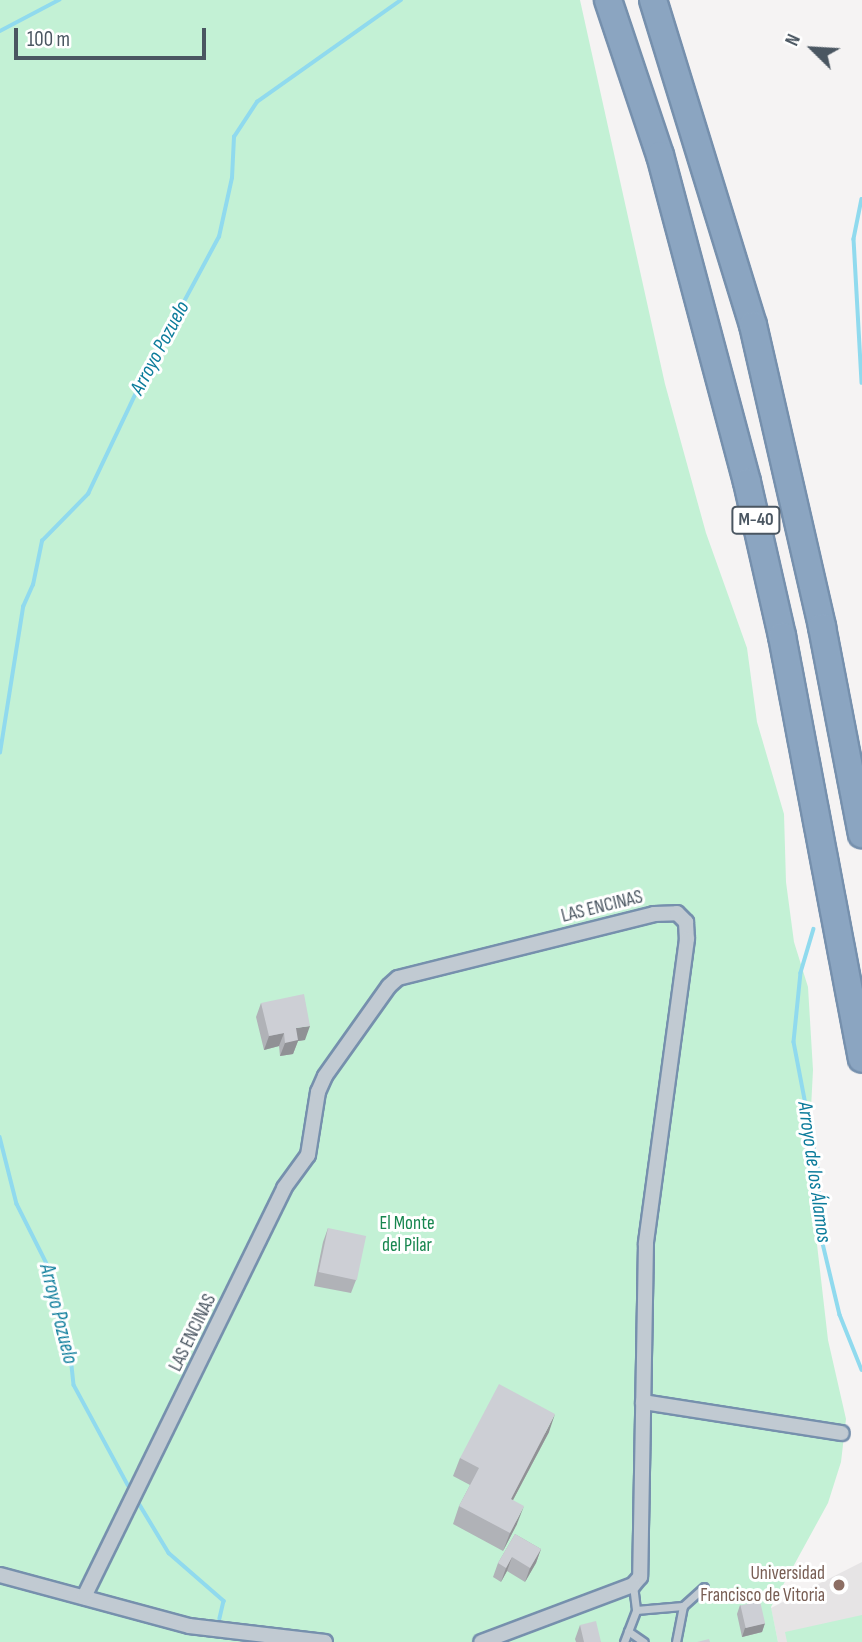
<!DOCTYPE html>
<meta charset="utf-8">
<style>
body{margin:0}
#map{position:relative;width:862px;height:1642px;overflow:hidden;background:#f5f3f3;font-family:"Sofia Sans Condensed",sans-serif}
div>[style]{position:absolute}
[style*='--x']{left:calc(var(--x)*1px);top:calc(var(--y)*1px);width:calc(var(--w)*1px);rotate:calc(var(--a)*1deg)}
.education>*{inset:0;background:#e6e4e5}
.green>*{inset:0;background:#c3f1d5}
.stream>*{height:3.5px;margin:-1.75px;padding:0 1.75px;transform-origin:1.75px;border-radius:1.75px;background:#90daee}
.roads{filter:drop-shadow(2px 0 #7690ad) drop-shadow(-2px 0 #7690ad) drop-shadow(0 2px #7690ad) drop-shadow(0 -2px #7690ad)}
.service>*{height:7px;margin:-3.5px;padding:0 3.5px;transform-origin:3.5px;border-radius:3.5px;background:#c1cad2}
.minor>*{height:14px;margin:-7px;padding:0 7px;transform-origin:7px;border-radius:7px;background:#c1cad2}
.motorway>*{height:26px;margin:-13px;padding:0 13px;transform-origin:13px;border-radius:13px;background:#8ba5c1}
.wall>*{inset:0;background:#b0b2b7}
.shaded-wall>*{inset:0;background:#909195}
.building>*{inset:0;background:#cdcfd5;transform-origin:0 0}
.dots>*{width:19px;height:19px;translate:-50% -50%;box-sizing:border-box;border:4px solid #fff;border-radius:50%}
span{translate:-50% -50%;white-space:nowrap;text-align:center;line-height:1.15;-webkit-text-stroke:6px #fff;paint-order:stroke}
.shield-label span{padding:2px 5px;background:#fff;border:2px solid;border-radius:5px;-webkit-text-stroke-width:0}
.shield-label{font-size:18px;color:#4a5661;font-weight:700}
.street-label{font-size:19px;color:#4a5661}
.park-label{font-size:19px;color:#17864f}
.education-label{font-size:19px;color:#785e54}
.right{translate:-100% -50%;text-align:right}
.water-label{font-size:21px;color:#0c7c9b;font-style:italic}
.north{position:absolute;left:778px;top:14px;width:70px;height:70px;-webkit-text-stroke:5px #fff;paint-order:stroke;rotate:294deg;font-size:19px;font-weight:700;line-height:28px;text-align:center;color:#4a5661}
.north::after{content:'';display:block;margin:auto;width:24px;height:32px;background:#4a5661;clip-path:polygon(50% 0,100% 100%,50% 72%,0 100%)}
.scale{position:absolute;left:14px;top:28px;width:192px;height:32px;box-sizing:border-box;border:4px solid #4a5661;border-top:0;padding-left:9px;font-size:21px;line-height:24px;white-space:nowrap;color:#4a5661;-webkit-text-stroke:5px #fff;paint-order:stroke}
</style>
<div id="map">
<div class="education">
<i style="clip-path:polygon(862px 1562px,862px 1642px,778px 1642px,771px 1608px)"></i>
</div>
<div class="green">
<i style="clip-path:polygon(0 0,580px 0,665px 384px,706px 533px,747px 648px,757px 722px,784px 814px,786px 882px,794px 942px,808px 987px,813px 1070px,808px 1166px,828px 1340px,846px 1419px,841px 1462px,828px 1503px,771px 1607px,778px 1642px,0 1642px)"></i>
<i style="clip-path:polygon(862px 1615px,862px 1642px,787px 1642px,785px 1632px)"></i>
</div>
<div class="stream">
<i style="--x:0;--y:31;--w:67;--a:-27.7"></i>
<i style="--x:862;--y:199;--w:41;--a:101.3"></i>
<i style="--x:854;--y:239;--w:144;--a:86.8"></i>
<i style="--x:0;--y:753;--w:148;--a:-81"></i>
<i style="--x:23;--y:607;--w:24;--a:-66"></i>
<i style="--x:33;--y:585;--w:45;--a:-78.4"></i>
<i style="--x:42;--y:541;--w:66;--a:-45.6"></i>
<i style="--x:88;--y:494;--w:131;--a:-64.6"></i>
<i style="--x:144;--y:376;--w:158;--a:-61.7"></i>
<i style="--x:219;--y:237;--w:60;--a:-77.6"></i>
<i style="--x:232;--y:178;--w:41;--a:-87.2"></i>
<i style="--x:234;--y:137;--w:42;--a:-56.7"></i>
<i style="--x:257;--y:102;--w:176;--a:-35.3"></i>
<i style="--x:814;--y:929;--w:46;--a:106.5"></i>
<i style="--x:801;--y:973;--w:69;--a:95.8"></i>
<i style="--x:794;--y:1042;--w:133;--a:79.2"></i>
<i style="--x:819;--y:1173;--w:58;--a:89"></i>
<i style="--x:820;--y:1231;--w:86;--a:76.6"></i>
<i style="--x:840;--y:1315;--w:59;--a:68.2"></i>
<i style="--x:0;--y:1137;--w:69;--a:75.8"></i>
<i style="--x:17;--y:1204;--w:74;--a:63.4"></i>
<i style="--x:50;--y:1270;--w:80;--a:75.4"></i>
<i style="--x:70;--y:1347;--w:38;--a:84"></i>
<i style="--x:74;--y:1385;--w:114;--a:61.6"></i>
<i style="--x:140;--y:1505;--w:56;--a:58.9"></i>
<i style="--x:169;--y:1553;--w:73;--a:41.1"></i>
<i style="--x:224;--y:1601;--w:18;--a:103"></i>
</div>
<div class="roads">
<div class="service">
<i style="--x:633;--y:1585;--w:25;--a:83"></i>
<i style="--x:628;--y:1631;--w:19;--a:35"></i>
<i style="--x:624;--y:1642;--w:34;--a:-69"></i>
<i style="--x:636;--y:1610;--w:47;--a:-4.9"></i>
<i style="--x:683;--y:1606;--w:28;--a:-42"></i>
<i style="--x:676;--y:1642;--w:37;--a:-79"></i>
</div>
<div class="minor">
<i style="--x:643;--y:1402;--w:201;--a:8.9"></i>
<i style="--x:0;--y:1575;--w:196;--a:15.1"></i>
<i style="--x:189;--y:1626;--w:137;--a:6.7"></i>
<i style="--x:84;--y:1597;--w:455;--a:-63.9"></i>
<i style="--x:284;--y:1188;--w:41;--a:-54"></i>
<i style="--x:308;--y:1155;--w:64;--a:-81"></i>
<i style="--x:318;--y:1092;--w:17;--a:-66"></i>
<i style="--x:325;--y:1076;--w:110;--a:-54.6"></i>
<i style="--x:389;--y:986;--w:12;--a:-42"></i>
<i style="--x:398;--y:978;--w:264;--a:-14"></i>
<i style="--x:654;--y:914;--w:23;--a:-2"></i>
<i style="--x:677;--y:913;--w:13;--a:45"></i>
<i style="--x:686;--y:922;--w:17;--a:87"></i>
<i style="--x:687;--y:939;--w:307;--a:97.7"></i>
<i style="--x:646;--y:1243;--w:334;--a:91"></i>
<i style="--x:640;--y:1577;--w:11;--a:131"></i>
<i style="--x:633;--y:1585;--w:162;--a:159.4"></i>
</div>
<div class="motorway">
<i style="--x:608;--y:0;--w:163;--a:71.5"></i>
<i style="--x:660;--y:155;--w:338;--a:75.1"></i>
<i style="--x:747;--y:482;--w:158;--a:77.2"></i>
<i style="--x:782;--y:636;--w:430;--a:79.3"></i>
<i style="--x:653;--y:0;--w:340;--a:72.9"></i>
<i style="--x:753;--y:325;--w:310;--a:77.1"></i>
<i style="--x:822;--y:627;--w:211;--a:79.1"></i>
</div>
</div>
<div class="wall">
<i style="clip-path:polygon(261px 1003px,305px 1040px,298px 1041px,293px 1054px,280px 1056px,279px 1046px,264px 1050px,256px 1017px)"></i>
<i style="clip-path:polygon(328px 1228px,356px 1280px,351px 1293px,314px 1286px,323px 1242px)"></i>
<i style="clip-path:polygon(549px 1432px,513px 1500px,517px 1524px,503px 1551px,453px 1524px,459px 1506px,470px 1485px,453px 1476px,460px 1458px)"></i>
<i style="clip-path:polygon(515px 1534px,541px 1549px,536px 1563px,525px 1582px,507px 1571px,501px 1582px,493px 1577px,498px 1563px)"></i>
<i style="clip-path:polygon(740px 1605px,765px 1623px,762px 1632px,742px 1637px,737px 1614px)"></i>
<i style="clip-path:polygon(580px 1625px,601px 1642px,576px 1642px,575px 1639px)"></i>
</div>
<div class="shaded-wall">
<i style="clip-path:polygon(310px 1026px,305px 1040px,298px 1041px,293px 1054px,280px 1056px,285px 1043px,296px 1028px)"></i>
<i style="clip-path:polygon(284px 1033px,279px 1046px,264px 1050px,269px 1036px)"></i>
<i style="clip-path:polygon(555px 1414px,549px 1432px,504px 1517px,511px 1499px)"></i>
<i style="clip-path:polygon(524px 1506px,517px 1524px,503px 1551px,510px 1533px)"></i>
<i style="clip-path:polygon(541px 1549px,536px 1563px,525px 1582px,530px 1568px)"></i>
<i style="clip-path:polygon(512px 1557px,507px 1571px,501px 1582px,506px 1568px)"></i>
<i style="clip-path:polygon(765px 1623px,762px 1632px,742px 1637px,745px 1628px)"></i>
</div>
<div class="building">
<i style="clip-path:polygon(304px 994px,310px 1026px,296px 1028px,298px 1040px,285px 1043px,284px 1033px,269px 1036px,261px 1003px)"></i>
<i style="left:328px;top:1228px;width:39px;height:45px;rotate:12deg"></i>
<i style="clip-path:polygon(499px 1384px,555px 1414px,511px 1499px,524px 1506px,510px 1533px,459px 1506px,479px 1468px,460px 1458px)"></i>
<i style="clip-path:polygon(515px 1534px,541px 1549px,530px 1568px,512px 1557px,506px 1568px,498px 1563px)"></i>
<i style="left:760px;top:1601px;width:23px;height:20px;rotate:77deg"></i>
<i style="clip-path:polygon(596px 1621px,601px 1642px,582px 1642px,584px 1642px,580px 1625px)"></i>
<i style="clip-path:polygon(709px 1639px,710px 1642px,697px 1642px)"></i>
</div>
<div class="dots">
<i style="left:839px;top:1585px;background:#8d6e63"></i>
</div>
<div class="shield-label">
<span style="left:756px;top:520px">M-40</span>
</div>
<div class="street-label">
<span style="left:602px;top:907px;rotate:-14deg">LAS ENCINAS</span>
<span style="left:193px;top:1333px;rotate:-64deg">LAS ENCINAS</span>
</div>
<div class="park-label">
<span style="left:407px;top:1235px">El Monte<br>del Pilar</span>
</div>
<div class="education-label">
<span class="right" style="left:825px;top:1585px">Universidad<br>Francisco de Vitoria</span>
</div>
<div class="water-label">
<span style="left:160px;top:348px;rotate:-62deg">Arroyo Pozuelo</span>
<span style="left:814px;top:1172px;rotate:82deg">Arroyo de los Álamos</span>
<span style="left:58px;top:1314px;rotate:76deg">Arroyo Pozuelo</span>
</div>
<div class="north">N</div>
<div class="scale">100 m</div>
</div>
